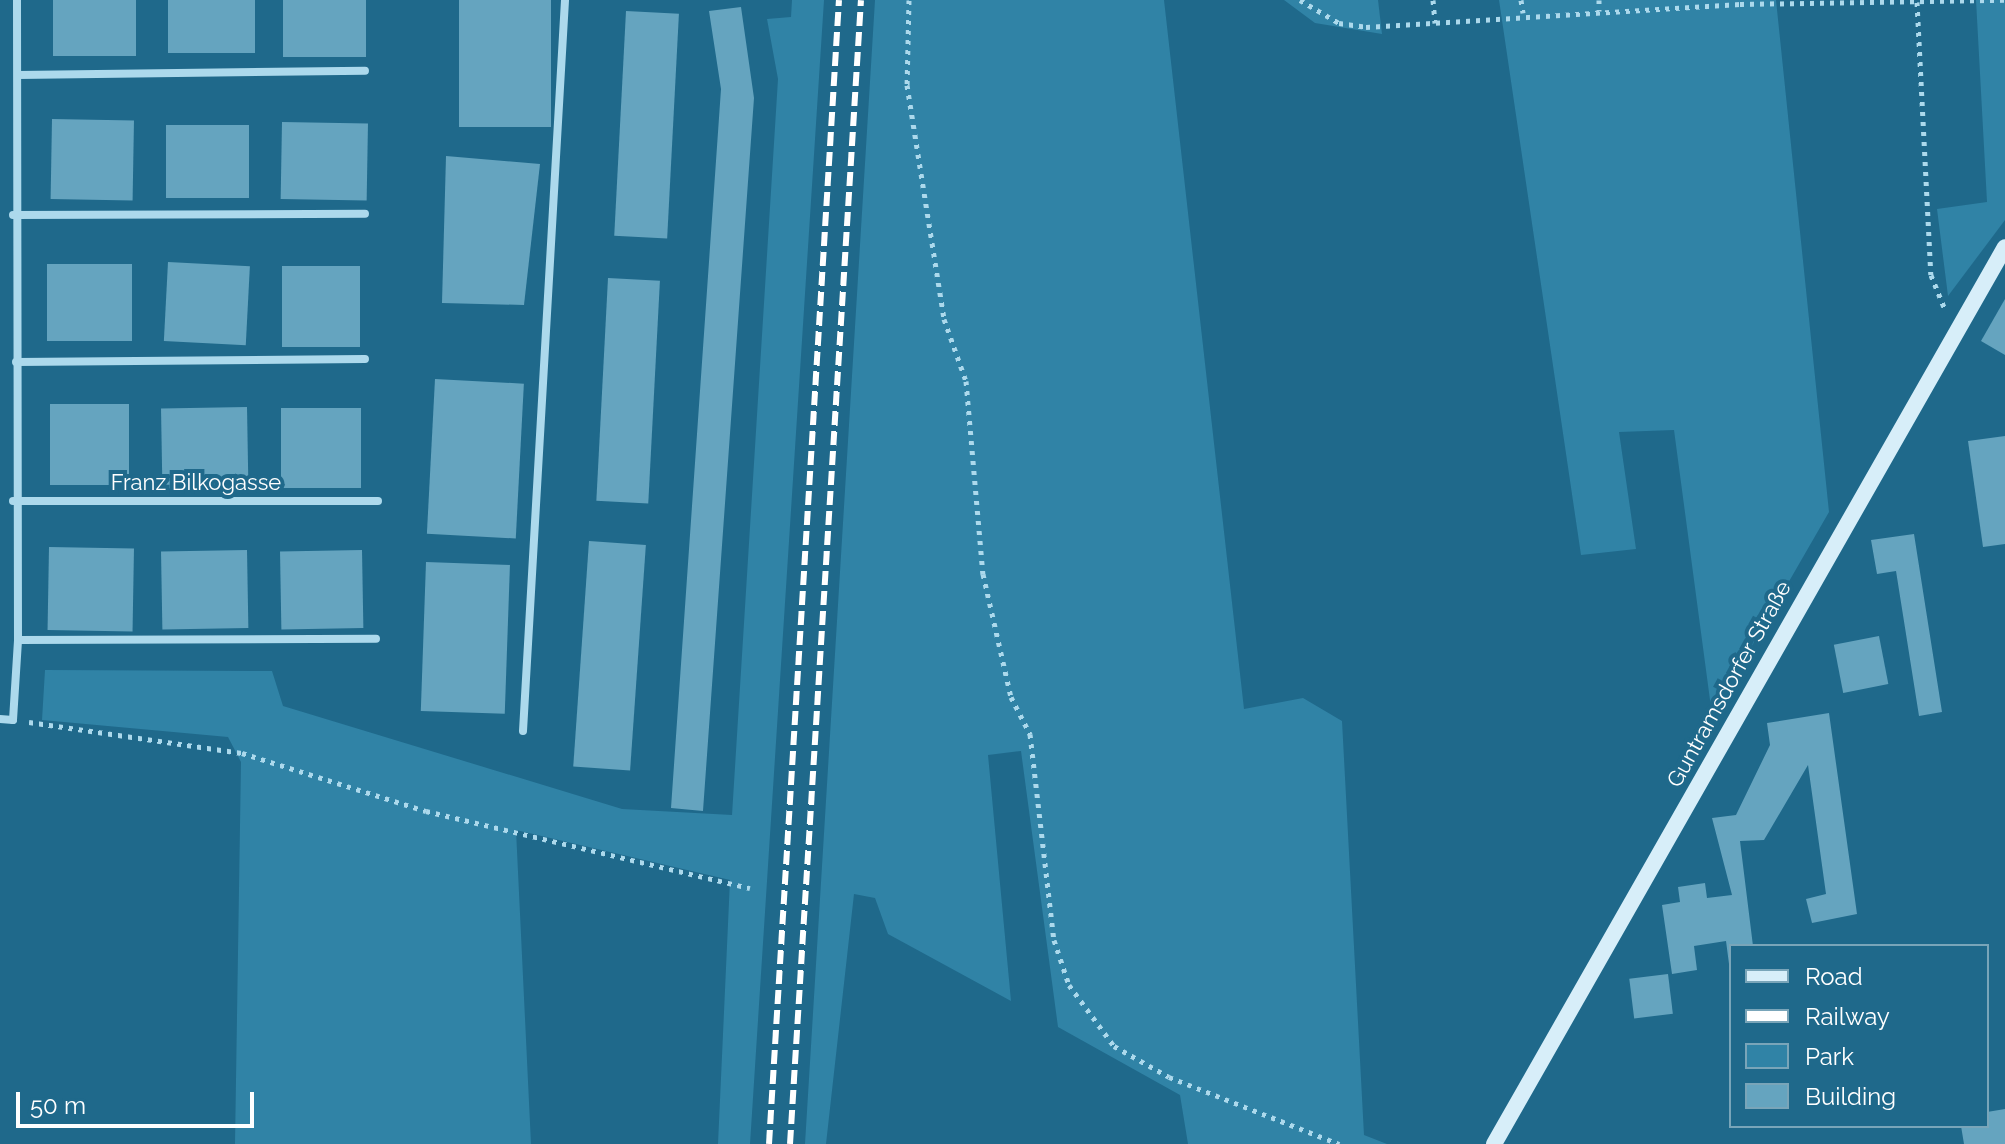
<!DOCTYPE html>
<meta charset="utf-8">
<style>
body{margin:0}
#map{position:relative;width:2005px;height:1144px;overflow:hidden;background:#1f698b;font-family:Raleway,sans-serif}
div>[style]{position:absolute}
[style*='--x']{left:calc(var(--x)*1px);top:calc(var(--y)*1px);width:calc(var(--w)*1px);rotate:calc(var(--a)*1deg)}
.green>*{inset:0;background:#3083a6}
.building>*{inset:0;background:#65a4bf;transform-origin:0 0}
.path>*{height:5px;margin-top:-2.5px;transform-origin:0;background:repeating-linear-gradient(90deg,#acd9ec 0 4px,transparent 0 10px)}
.street>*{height:8px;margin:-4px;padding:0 4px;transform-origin:4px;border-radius:4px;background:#acd9ec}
.secondary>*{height:16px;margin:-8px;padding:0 8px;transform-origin:8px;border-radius:8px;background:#d7eef9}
.rail>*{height:6px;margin-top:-3px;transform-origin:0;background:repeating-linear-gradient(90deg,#fff 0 14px,transparent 0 20px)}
span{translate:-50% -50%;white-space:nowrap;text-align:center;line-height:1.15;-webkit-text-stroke:8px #1f698b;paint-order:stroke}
.street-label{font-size:22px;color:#fff}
.legend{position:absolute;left:1729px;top:944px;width:260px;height:184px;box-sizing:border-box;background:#1f698b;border:2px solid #79a5b9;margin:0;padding:10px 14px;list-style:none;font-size:24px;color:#fff}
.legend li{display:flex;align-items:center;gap:16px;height:40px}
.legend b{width:40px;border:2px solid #79a5b9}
.scale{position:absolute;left:16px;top:1092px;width:238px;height:36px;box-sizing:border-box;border:4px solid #fff;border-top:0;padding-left:10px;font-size:24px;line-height:28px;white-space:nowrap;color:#fff;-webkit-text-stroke:6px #1f698b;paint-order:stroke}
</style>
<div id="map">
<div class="green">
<i style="clip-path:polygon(792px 0,824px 0,750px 1144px,718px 1144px,730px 880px,516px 830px,531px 1144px,235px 1144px,241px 762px,228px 737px,42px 720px,45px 670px,272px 671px,283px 706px,622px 809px,732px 815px,778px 79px,767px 19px,791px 17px)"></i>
<i style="clip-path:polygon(875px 0,1164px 0,1244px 709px,1303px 698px,1342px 721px,1364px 1135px,1387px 1144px,1188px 1144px,1180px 1095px,1058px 1027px,1021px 751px,988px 755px,1011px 1001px,888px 934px,875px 898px,854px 894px,826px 1144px,805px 1144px)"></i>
<i style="clip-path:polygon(1284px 0,1378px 0,1382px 34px,1315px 23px)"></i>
<i style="clip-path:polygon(1499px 0,1776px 0,1829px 512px,1712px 715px,1674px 430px,1619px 432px,1636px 549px,1581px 555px)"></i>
<i style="clip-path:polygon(1976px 0,2005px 0,2005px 220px,1948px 296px,1937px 209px,1987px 202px)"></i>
</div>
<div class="building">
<i style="left:53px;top:0;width:83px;height:56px"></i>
<i style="left:168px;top:0;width:87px;height:53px"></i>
<i style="left:283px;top:0;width:83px;height:57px"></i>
<i style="left:459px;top:0;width:92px;height:127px"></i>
<i style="clip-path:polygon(741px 7px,754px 98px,703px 811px,671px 808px,721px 89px,709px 11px)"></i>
<i style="left:626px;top:11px;width:53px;height:225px;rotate:3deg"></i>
<i style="left:52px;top:119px;width:82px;height:80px;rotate:1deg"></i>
<i style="left:282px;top:122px;width:86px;height:77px;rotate:1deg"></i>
<i style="left:166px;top:125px;width:83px;height:73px"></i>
<i style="clip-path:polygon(446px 156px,540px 164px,524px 305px,442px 303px)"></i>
<i style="left:168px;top:262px;width:82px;height:79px;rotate:3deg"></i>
<i style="left:47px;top:264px;width:85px;height:77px"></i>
<i style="left:282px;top:266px;width:78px;height:81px"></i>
<i style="left:608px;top:278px;width:52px;height:223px;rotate:3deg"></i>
<i style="clip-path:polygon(2005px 299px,2005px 355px,1981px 341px)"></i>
<i style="left:435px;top:379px;width:89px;height:155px;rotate:3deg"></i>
<i style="left:129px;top:404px;width:81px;height:79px;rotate:90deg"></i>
<i style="left:247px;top:407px;width:80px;height:86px;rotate:89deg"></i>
<i style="left:361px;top:408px;width:80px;height:80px;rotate:90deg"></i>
<i style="clip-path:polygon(2005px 436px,2005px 544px,1983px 547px,1968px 441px)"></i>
<i style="clip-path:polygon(1914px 534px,1942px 712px,1919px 716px,1896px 571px,1877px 574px,1871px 540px)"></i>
<i style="left:589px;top:541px;width:57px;height:226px;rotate:4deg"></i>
<i style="left:49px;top:547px;width:85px;height:83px;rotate:1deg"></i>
<i style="left:247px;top:550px;width:78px;height:86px;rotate:89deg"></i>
<i style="left:362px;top:550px;width:78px;height:82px;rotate:89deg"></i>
<i style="left:426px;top:562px;width:84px;height:149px;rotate:2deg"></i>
<i style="left:1879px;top:636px;width:49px;height:46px;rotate:79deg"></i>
<i style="clip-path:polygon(1829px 713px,1857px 914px,1812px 923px,1806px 899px,1826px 894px,1808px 765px,1764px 840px,1740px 841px,1753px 946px,1731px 946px,1729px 964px,1726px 941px,1694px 946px,1697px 970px,1672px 974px,1662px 905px,1680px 902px,1678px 887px,1705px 883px,1707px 898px,1732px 895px,1712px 818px,1736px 815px,1770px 745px,1767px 723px)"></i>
<i style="left:1668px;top:974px;width:40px;height:39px;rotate:83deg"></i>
<i style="clip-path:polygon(2005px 1109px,2005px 1144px,1964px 1144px,1961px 1126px,1987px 1126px,1987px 1112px)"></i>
</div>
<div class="path">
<i style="--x:909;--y:0;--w:85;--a:91.3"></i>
<i style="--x:907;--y:85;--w:237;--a:81"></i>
<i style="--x:944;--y:319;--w:66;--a:70.5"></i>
<i style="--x:966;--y:381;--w:194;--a:85"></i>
<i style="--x:983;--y:574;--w:126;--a:77.2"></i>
<i style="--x:1011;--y:697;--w:42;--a:62.8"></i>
<i style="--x:1030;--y:734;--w:207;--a:83.4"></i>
<i style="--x:1054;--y:940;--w:47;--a:71.6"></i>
<i style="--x:1069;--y:985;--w:76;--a:53.6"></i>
<i style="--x:1114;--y:1046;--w:63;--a:29.4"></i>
<i style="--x:1169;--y:1077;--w:183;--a:21.5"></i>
<i style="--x:1300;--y:0;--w:45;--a:30.5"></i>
<i style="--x:1339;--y:23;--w:27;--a:8"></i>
<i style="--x:1366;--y:27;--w:375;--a:-3.5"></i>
<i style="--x:1740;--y:4;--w:265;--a:-0.9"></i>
<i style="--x:1433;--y:0;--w:23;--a:85"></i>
<i style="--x:1521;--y:0;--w:13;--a:81"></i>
<i style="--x:1599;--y:0;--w:11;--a:90"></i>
<i style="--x:1917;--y:2;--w:273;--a:87.1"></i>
<i style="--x:1931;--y:275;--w:37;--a:68"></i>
<i style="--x:29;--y:722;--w:215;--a:8.3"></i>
<i style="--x:242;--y:753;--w:193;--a:17.5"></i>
<i style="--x:426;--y:811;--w:333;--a:13.4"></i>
</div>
<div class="street">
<i style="--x:18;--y:75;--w:347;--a:-0.7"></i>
<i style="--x:13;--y:215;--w:352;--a:-0.2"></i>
<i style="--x:16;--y:362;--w:349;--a:-0.5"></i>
<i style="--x:13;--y:501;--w:365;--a:0"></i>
<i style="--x:18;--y:640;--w:358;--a:-0.2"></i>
<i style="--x:0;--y:719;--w:13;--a:4"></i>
<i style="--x:13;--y:720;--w:80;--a:-86.4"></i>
<i style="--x:18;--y:640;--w:640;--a:-90.09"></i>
<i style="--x:523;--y:731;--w:732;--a:-86.71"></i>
</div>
<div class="secondary">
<i style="--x:1494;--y:1144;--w:1032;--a:-60.33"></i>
</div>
<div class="rail">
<i style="--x:769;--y:1144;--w:1146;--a:-86.5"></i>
<i style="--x:790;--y:1144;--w:1146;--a:-86.45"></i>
</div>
<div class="street-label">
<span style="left:196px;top:483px">Franz Bilkogasse</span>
<span style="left:1729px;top:684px;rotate:-61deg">Guntramsdorfer Straße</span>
</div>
<ul class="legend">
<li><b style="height:10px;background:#d7eef9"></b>Road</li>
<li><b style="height:10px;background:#fff"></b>Railway</li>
<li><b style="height:22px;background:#3083a6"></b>Park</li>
<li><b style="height:22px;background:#65a4bf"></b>Building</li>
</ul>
<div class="scale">50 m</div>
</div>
